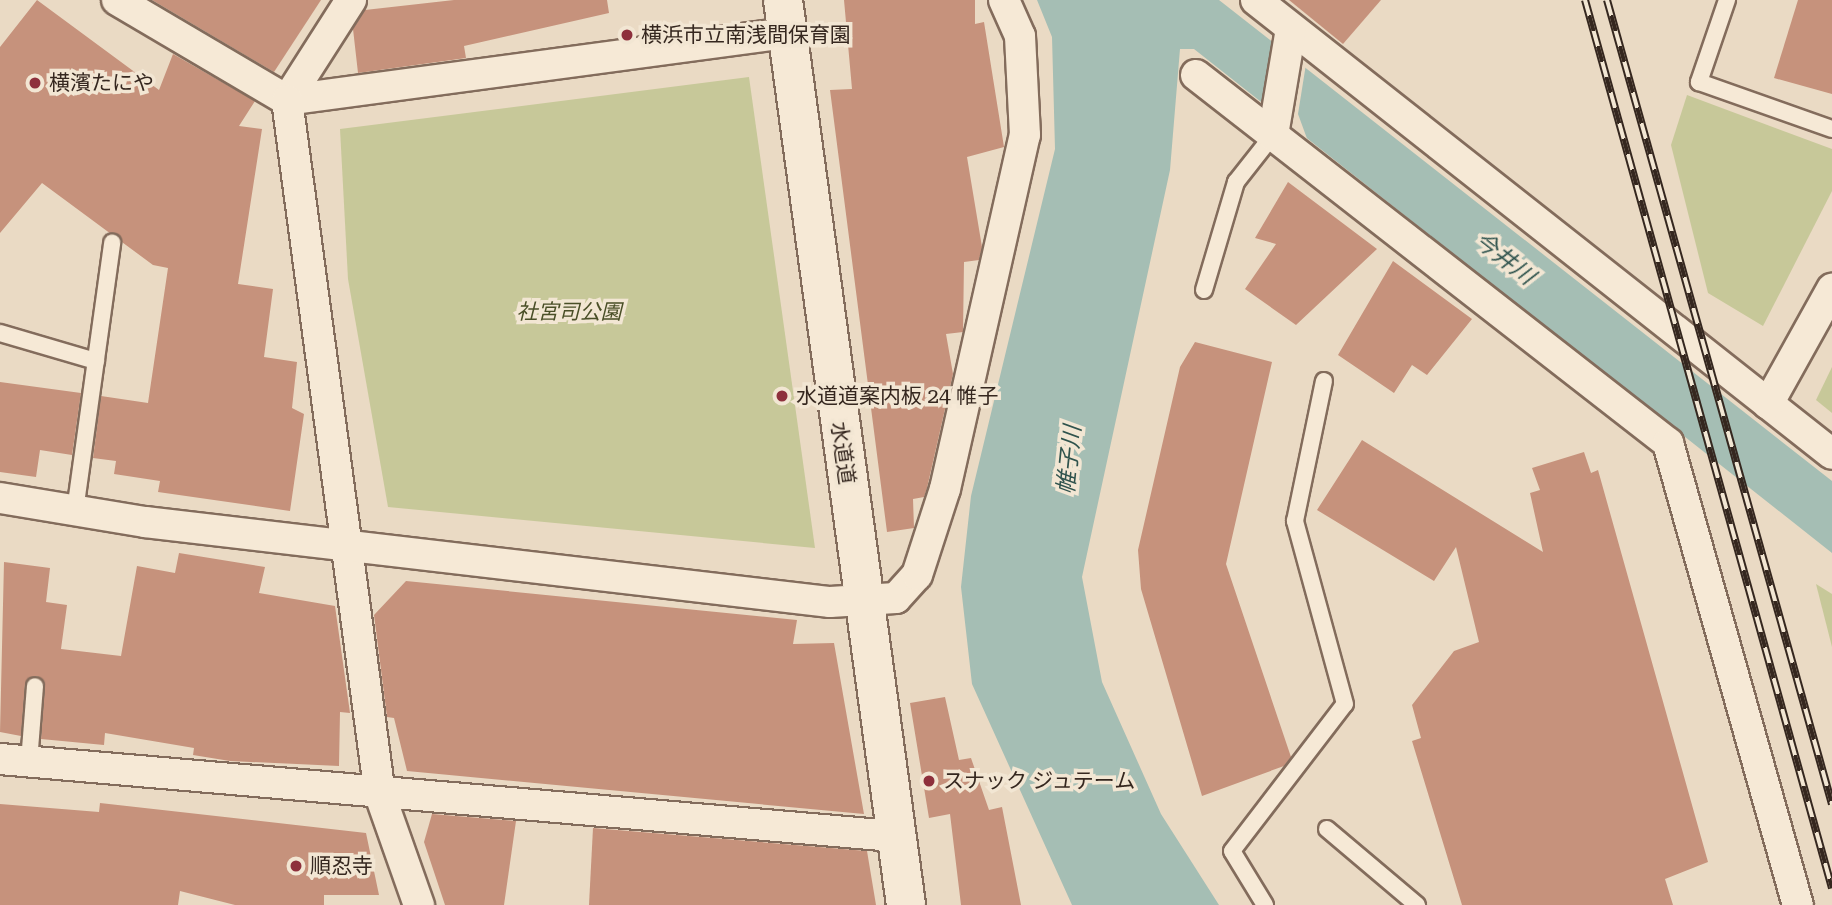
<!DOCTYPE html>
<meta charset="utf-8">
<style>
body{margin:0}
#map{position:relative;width:1832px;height:905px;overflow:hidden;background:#eadac4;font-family:"Roboto Serif","Noto Sans JP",serif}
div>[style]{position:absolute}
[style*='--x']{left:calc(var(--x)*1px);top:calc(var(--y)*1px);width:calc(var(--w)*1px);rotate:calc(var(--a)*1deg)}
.green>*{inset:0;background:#c7c899}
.water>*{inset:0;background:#a5beb4}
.pier>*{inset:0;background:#eadac4}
.building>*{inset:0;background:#c6927c}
.roads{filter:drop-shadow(2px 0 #836c5c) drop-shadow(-2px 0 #836c5c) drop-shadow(0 2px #836c5c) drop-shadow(0 -2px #836c5c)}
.lane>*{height:16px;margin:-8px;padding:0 8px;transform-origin:8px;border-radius:8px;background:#f6e9d6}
.street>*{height:30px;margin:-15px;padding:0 15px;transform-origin:15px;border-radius:15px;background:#f6e9d6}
.secondary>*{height:38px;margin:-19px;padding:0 19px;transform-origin:19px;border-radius:19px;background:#f6e9d6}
.rail>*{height:8px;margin-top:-4px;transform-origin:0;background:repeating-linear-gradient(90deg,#f2e6d3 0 16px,#35271f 0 32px);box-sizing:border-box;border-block:2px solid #35271f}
.dots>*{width:19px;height:19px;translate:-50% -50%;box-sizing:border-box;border:4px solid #f2e6d3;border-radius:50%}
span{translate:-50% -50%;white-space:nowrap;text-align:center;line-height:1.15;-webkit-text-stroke:7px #f2e6d3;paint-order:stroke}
.poi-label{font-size:21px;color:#35271f}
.left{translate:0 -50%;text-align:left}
.park-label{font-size:21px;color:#4a4f27;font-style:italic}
.street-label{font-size:21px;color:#35271f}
.water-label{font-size:23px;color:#2f534d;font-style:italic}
</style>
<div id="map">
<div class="green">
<i style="clip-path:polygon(749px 77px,815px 548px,388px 507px,348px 279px,340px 129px)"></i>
<i style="clip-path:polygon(1687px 95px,1832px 149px,1832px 191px,1763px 326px,1708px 293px,1671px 145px)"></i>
<i style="clip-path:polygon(1832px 367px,1832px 413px,1816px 400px)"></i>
<i style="clip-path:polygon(1816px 584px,1832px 594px,1832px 647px)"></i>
</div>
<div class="water">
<i style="clip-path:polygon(1037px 0,1219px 0,1832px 481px,1832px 553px,1194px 49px,1180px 49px,1170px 170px,1082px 577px,1102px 682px,1161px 814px,1219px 905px,1072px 905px,972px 684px,961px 587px,971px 496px,1055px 149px,1052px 37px)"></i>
</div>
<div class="pier">
<i style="clip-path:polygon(1274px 39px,1306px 64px,1298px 114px,1309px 144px,1262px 108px)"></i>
</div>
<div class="building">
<i style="clip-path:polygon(37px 0,159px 90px,173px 54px,255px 101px,239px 126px,262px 129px,238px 284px,273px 289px,264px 357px,297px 362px,292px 408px,304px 414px,290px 511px,158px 492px,160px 481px,114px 474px,116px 461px,93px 458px,101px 396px,148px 403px,168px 268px,153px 265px,42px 183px,0 233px,0 47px)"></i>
<i style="clip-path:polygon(152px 0,321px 0,274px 72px)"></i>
<i style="clip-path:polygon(454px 0,607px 0,609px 13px,464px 46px,466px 58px,358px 73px,353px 29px,365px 10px)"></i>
<i style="clip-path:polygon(844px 0,975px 0,975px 24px,984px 22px,1004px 147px,967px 157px,982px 247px,979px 260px,964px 262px,963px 332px,946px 334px,953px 374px,927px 488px,924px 497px,913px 499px,914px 528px,887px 532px,830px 90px,852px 89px)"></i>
<i style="clip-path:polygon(1289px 0,1381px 0,1343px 44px)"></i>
<i style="clip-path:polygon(1798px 0,1832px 0,1832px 94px,1774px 78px)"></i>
<i style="clip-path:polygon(1288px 182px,1377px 249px,1296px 325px,1245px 289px,1276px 244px,1255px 238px)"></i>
<i style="clip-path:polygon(1393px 261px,1472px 319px,1427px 375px,1412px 365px,1394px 393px,1338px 355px)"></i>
<i style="clip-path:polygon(1195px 342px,1272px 362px,1226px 564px,1291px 757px,1284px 766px,1202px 796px,1141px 589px,1138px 550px,1180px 367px)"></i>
<i style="clip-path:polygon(0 382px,81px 393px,72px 455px,40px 450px,36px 477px,0 472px)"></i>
<i style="clip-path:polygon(1362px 440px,1543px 552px,1530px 493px,1540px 490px,1532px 468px,1584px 452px,1591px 473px,1598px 470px,1708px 862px,1665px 879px,1673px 905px,1462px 905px,1412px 741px,1421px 738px,1412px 705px,1454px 651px,1479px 642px,1456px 547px,1434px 581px,1317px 510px)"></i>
<i style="clip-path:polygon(179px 553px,265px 567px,259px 593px,335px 606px,350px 713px,340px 712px,339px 766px,230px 761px,193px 755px,194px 748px,105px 733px,104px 745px,41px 739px,45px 686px,37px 676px,25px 684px,21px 736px,0 732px,4px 562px,50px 568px,46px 602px,67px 605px,61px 649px,121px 656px,137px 566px,175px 573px)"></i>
<i style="clip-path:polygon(406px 581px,797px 620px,793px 644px,834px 643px,864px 814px,407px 771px,394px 718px,387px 717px,374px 615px)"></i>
<i style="clip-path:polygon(945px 697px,959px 760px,971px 758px,989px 810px,1002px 807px,1021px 905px,961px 905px,950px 814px,929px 818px,910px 703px)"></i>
<i style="clip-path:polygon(100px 803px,366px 833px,379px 895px,324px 895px,324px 905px,235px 905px,180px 891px,178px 905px,0 905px,0 804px,99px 812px)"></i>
<i style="clip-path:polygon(432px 814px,516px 821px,504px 905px,445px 905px,424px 842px)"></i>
<i style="clip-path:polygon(593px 828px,867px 851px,876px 905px,589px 905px)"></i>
</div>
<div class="roads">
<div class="lane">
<i style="--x:1727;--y:0;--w:87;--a:108.9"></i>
<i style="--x:1699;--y:82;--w:141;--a:19.5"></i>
<i style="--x:1204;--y:290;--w:113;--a:-73.5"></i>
<i style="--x:1236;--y:182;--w:60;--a:-51.8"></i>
<i style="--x:0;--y:333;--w:100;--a:16.3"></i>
<i style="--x:75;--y:511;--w:271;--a:-82.1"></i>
<i style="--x:29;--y:762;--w:76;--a:-85.5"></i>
<i style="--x:1327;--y:829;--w:118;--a:40.2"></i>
<i style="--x:1265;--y:905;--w:63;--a:-121.4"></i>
<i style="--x:1232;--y:851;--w:185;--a:-52.5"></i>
<i style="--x:1345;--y:704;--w:190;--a:-105.3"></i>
<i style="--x:1295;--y:521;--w:143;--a:-78.3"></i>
</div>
<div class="street">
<i style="--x:117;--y:0;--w:197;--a:30.5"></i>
<i style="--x:287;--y:100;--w:504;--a:-7.63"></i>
<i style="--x:351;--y:0;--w:119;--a:122.6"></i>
<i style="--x:287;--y:100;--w:701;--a:82.38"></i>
<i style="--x:380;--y:795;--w:117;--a:70.5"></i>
<i style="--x:1256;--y:0;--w:733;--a:38.24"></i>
<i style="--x:1196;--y:75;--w:599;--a:37.94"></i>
<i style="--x:1668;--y:443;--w:480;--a:74.3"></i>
<i style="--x:1273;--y:135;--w:108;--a:-80.4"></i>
<i style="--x:1768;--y:404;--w:132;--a:-60.9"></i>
<i style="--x:0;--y:498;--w:147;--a:9.4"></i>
<i style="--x:145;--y:522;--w:690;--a:6.66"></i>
<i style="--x:830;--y:602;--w:66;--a:-3.5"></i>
<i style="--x:896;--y:598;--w:31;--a:-48"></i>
<i style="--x:917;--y:575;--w:90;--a:-72"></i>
<i style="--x:945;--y:489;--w:363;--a:-77.3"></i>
<i style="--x:1025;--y:135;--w:99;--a:-92.9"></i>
<i style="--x:1020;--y:36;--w:39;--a:-114"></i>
<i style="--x:0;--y:759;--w:896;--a:4.93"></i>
</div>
<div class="secondary">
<i style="--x:783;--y:0;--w:913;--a:82.26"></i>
</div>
</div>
<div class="rail">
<i style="--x:1585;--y:0;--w:922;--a:74.46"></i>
<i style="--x:1607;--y:0;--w:835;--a:74.37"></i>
</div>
<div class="dots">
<i style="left:627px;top:35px;background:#8e303c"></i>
<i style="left:35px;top:83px;background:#8e303c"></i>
<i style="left:782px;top:396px;background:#8e303c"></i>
<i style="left:929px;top:781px;background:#8e303c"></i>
<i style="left:296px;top:866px;background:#8e303c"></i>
</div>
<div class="poi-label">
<span class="left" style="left:641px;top:35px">横浜市立南浅間保育園</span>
<span class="left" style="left:49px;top:83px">横濱たにや</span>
<span class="left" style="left:796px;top:396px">水道道案内板 24 帷子</span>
<span class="left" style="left:943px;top:781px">スナック ジュテーム</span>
<span class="left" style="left:310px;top:866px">順忍寺</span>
</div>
<div class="park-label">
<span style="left:569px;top:312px">社宮司公園</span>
</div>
<div class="street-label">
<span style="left:843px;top:453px;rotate:82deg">水道道</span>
</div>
<div class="water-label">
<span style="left:1504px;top:259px;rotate:38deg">今井川</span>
<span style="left:1070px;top:460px;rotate:-84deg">帷子川</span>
</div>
</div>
